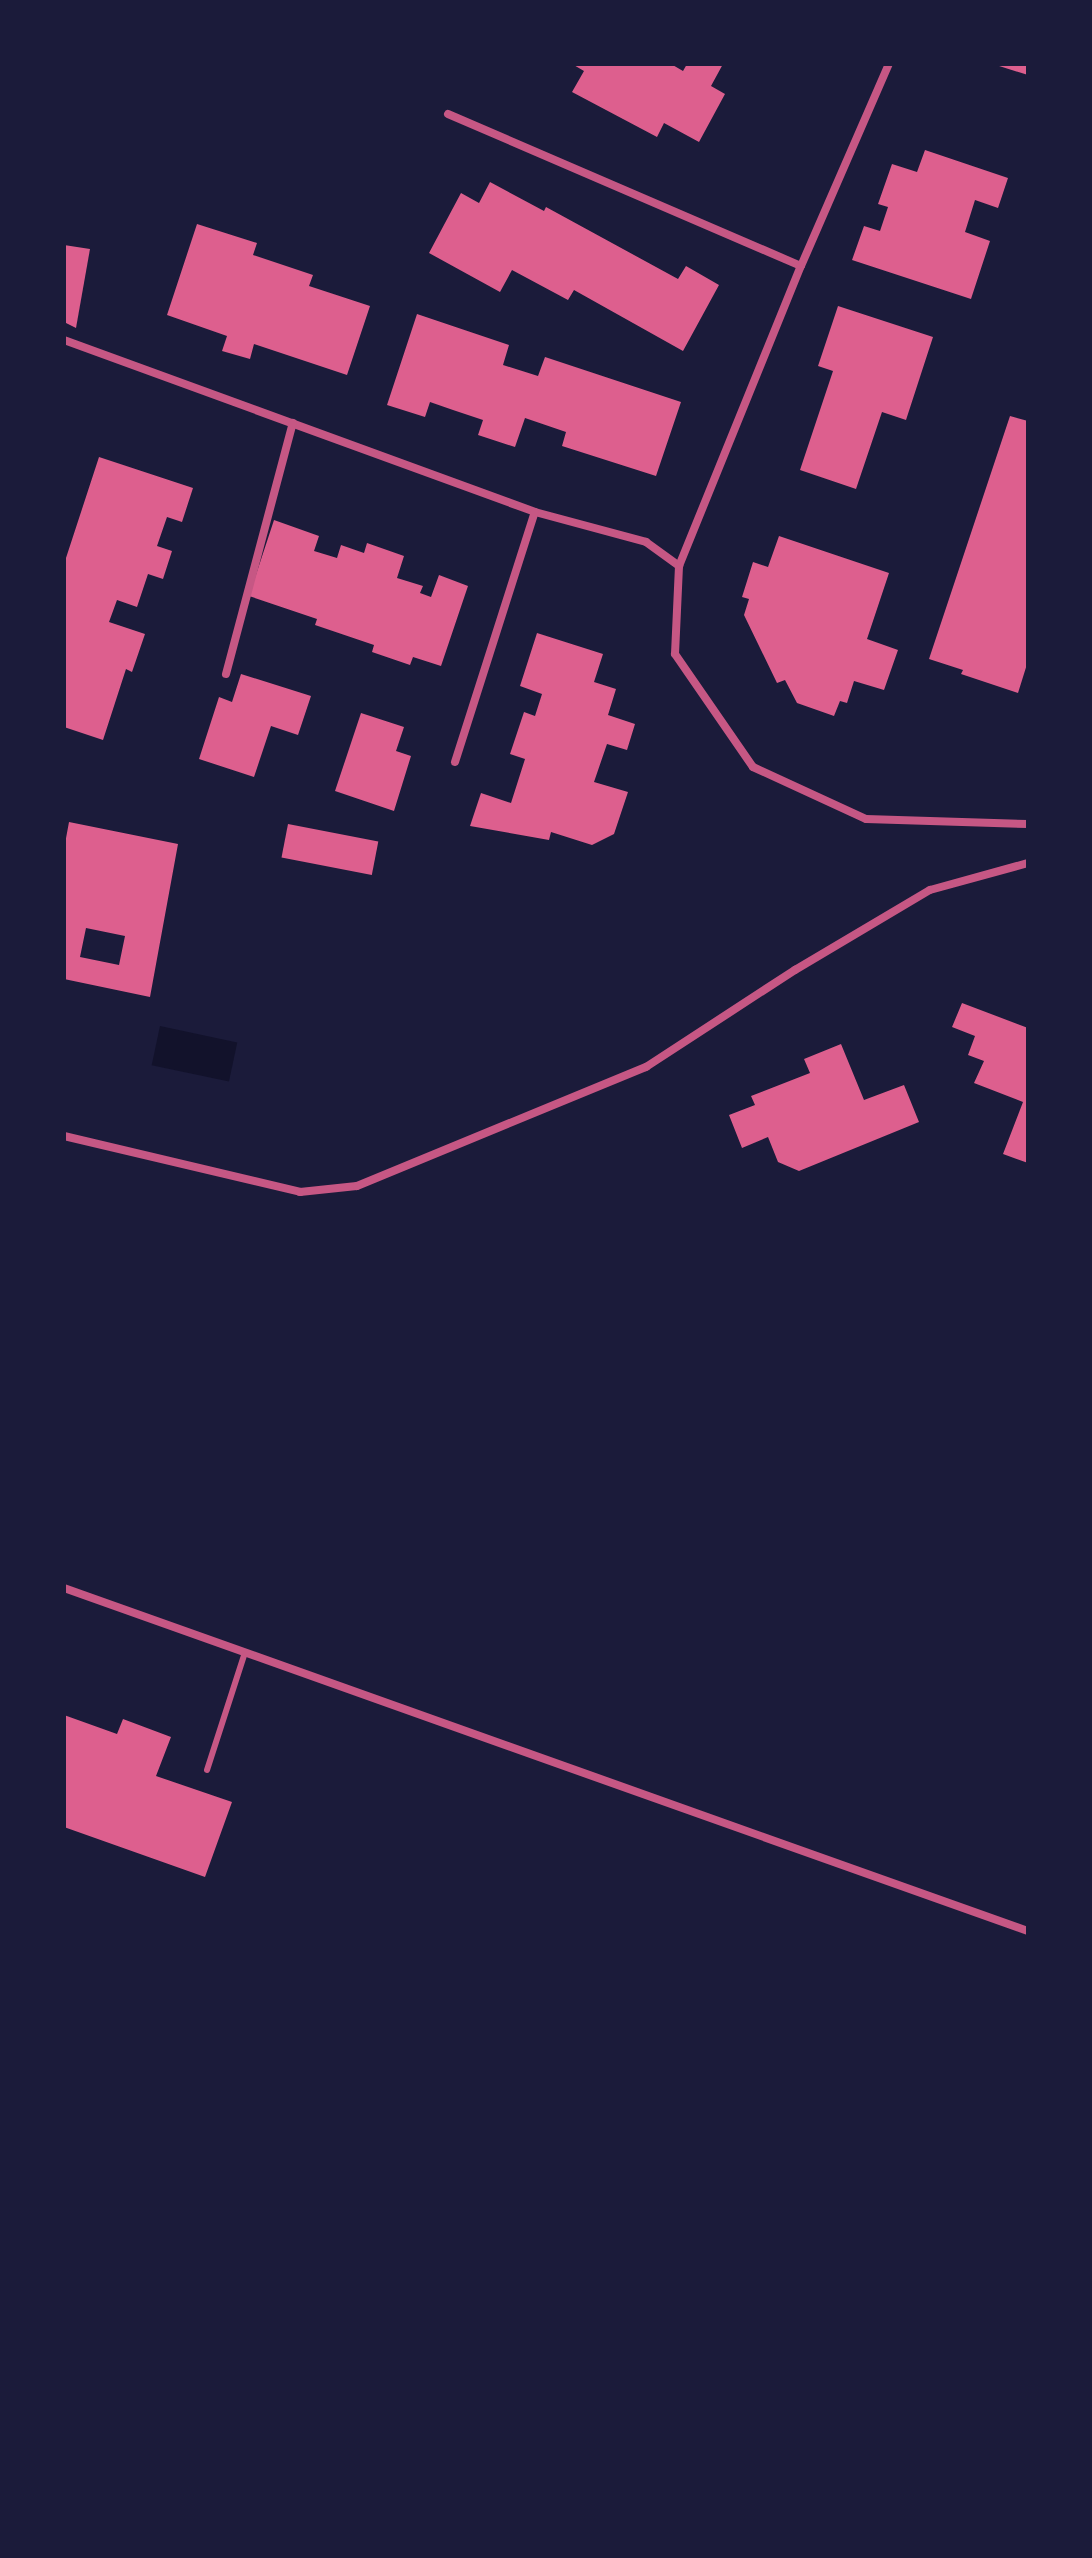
<!DOCTYPE html>
<style>
body{margin:0}
#map{position:relative;width:1092px;height:2558px;overflow:hidden;background:#1b1b3a;font-family:Jost,sans-serif}
div>[style]{position:absolute}
[style*='--x']{left:calc(var(--x)*1px);top:calc(var(--y)*1px);width:calc(var(--w)*1px);rotate:calc(var(--a)*1deg)}
.water>*{inset:0;background:#12122b;transform-origin:0 0}
.building>*{inset:0;background:#dd5f8e;transform-origin:0 0}
.service>*{height:6px;margin:-3px;padding:0 3px;transform-origin:3px;border-radius:3px;background:#c65784}
.minor>*{height:8px;margin:-4px;padding:0 4px;transform-origin:4px;border-radius:4px;background:#c65784}
span{translate:-50% -50%;white-space:nowrap;text-align:center;line-height:1.15;-webkit-text-stroke:8px #1b1b3a;paint-order:stroke}
.frame{position:absolute;inset:0;border:66px solid #1b1b3a;pointer-events:none}
</style>
<div id="map">
<div class="water">
<i style="left:160px;top:1026px;width:79px;height:40px;rotate:12deg"></i>
</div>
<div class="building">
<i style="clip-path:polygon(572px 64px,671px 64px,683px 71px,687px 64px,723px 64px,711px 86px,725px 94px,699px 142px,664px 123px,657px 137px,572px 92px,584px 71px)"></i>
<i style="clip-path:polygon(1028px 64px,1028px 75px,996px 65px,996px 64px)"></i>
<i style="clip-path:polygon(925px 150px,1008px 178px,998px 208px,975px 200px,965px 232px,990px 241px,971px 299px,852px 260px,864px 226px,880px 231px,888px 207px,878px 204px,892px 164px,917px 172px)"></i>
<i style="clip-path:polygon(490px 182px,544px 211px,546px 207px,678px 279px,686px 266px,719px 285px,683px 351px,574px 290px,568px 300px,512px 270px,500px 292px,429px 253px,461px 193px,479px 203px)"></i>
<i style="clip-path:polygon(197px 224px,257px 243px,253px 255px,313px 275px,309px 286px,370px 306px,347px 375px,254px 344px,250px 359px,222px 351px,227px 336px,167px 315px)"></i>
<i style="clip-path:polygon(64px 245px,90px 249px,76px 328px,64px 322px)"></i>
<i style="clip-path:polygon(838px 306px,933px 337px,906px 420px,882px 412px,856px 489px,800px 470px,833px 371px,818px 366px)"></i>
<i style="clip-path:polygon(417px 314px,509px 345px,503px 365px,538px 376px,545px 357px,681px 402px,656px 476px,562px 446px,566px 432px,525px 418px,515px 447px,478px 435px,483px 420px,453px 410px,430px 402px,425px 417px,387px 405px)"></i>
<i style="clip-path:polygon(1010px 416px,1028px 421px,1028px 661px,1018px 693px,961px 674px,963px 670px,929px 659px)"></i>
<i style="clip-path:polygon(99px 457px,193px 488px,182px 522px,167px 517px,157px 546px,172px 551px,163px 579px,148px 574px,137px 607px,117px 600px,109px 622px,145px 634px,132px 672px,126px 669px,103px 740px,64px 727px,65px 561px)"></i>
<i style="clip-path:polygon(274px 520px,319px 536px,314px 551px,337px 558px,341px 545px,364px 553px,367px 543px,404px 556px,397px 578px,423px 586px,420px 593px,431px 597px,439px 575px,468px 586px,441px 666px,413px 657px,410px 665px,372px 652px,374px 645px,315px 625px,317px 619px,249px 596px)"></i>
<i style="clip-path:polygon(779px 536px,889px 573px,867px 639px,898px 650px,884px 690px,854px 681px,847px 703px,840px 701px,834px 716px,797px 703px,785px 680px,777px 683px,744px 615px,749px 599px,742px 597px,753px 562px,768px 567px)"></i>
<i style="clip-path:polygon(537px 633px,603px 654px,594px 682px,616px 689px,608px 715px,635px 724px,627px 750px,607px 744px,594px 782px,628px 792px,614px 834px,592px 845px,551px 832px,549px 840px,470px 826px,481px 793px,511px 803px,525px 759px,510px 754px,524px 712px,535px 716px,542px 694px,520px 686px)"></i>
<i style="clip-path:polygon(241px 674px,311px 696px,298px 735px,271px 726px,254px 777px,199px 759px,219px 697px,232px 702px)"></i>
<i style="clip-path:polygon(361px 713px,404px 727px,396px 751px,411px 756px,394px 811px,335px 791px)"></i>
<i style="clip-path:polygon(evenodd,69px 822px,178px 844px,150px 997px,64px 979px,64px 849px,69px 822px,86px 928px,125px 936px,119px 965px,80px 957px,86px 928px)"></i>
<i style="left:288px;top:824px;width:92px;height:34px;rotate:11deg"></i>
<i style="clip-path:polygon(962px 1003px,1028px 1028px,1028px 1163px,1003px 1154px,1023px 1102px,974px 1083px,984px 1061px,968px 1055px,975px 1036px,952px 1027px)"></i>
<i style="clip-path:polygon(841px 1044px,864px 1100px,904px 1085px,919px 1122px,799px 1171px,778px 1162px,768px 1137px,742px 1148px,729px 1115px,755px 1105px,751px 1096px,810px 1073px,804px 1059px)"></i>
<i style="clip-path:polygon(64px 1715px,117px 1734px,123px 1719px,171px 1737px,156px 1776px,232px 1802px,205px 1877px,64px 1827px)"></i>
</div>
<div class="service">
<i style="--x:207;--y:1770;--w:124;--a:-72.1"></i>
</div>
<div class="minor">
<i style="--x:448;--y:114;--w:384;--a:23.3"></i>
<i style="--x:64;--y:340;--w:501;--a:20.06"></i>
<i style="--x:535;--y:512;--w:115;--a:15.1"></i>
<i style="--x:646;--y:542;--w:41;--a:36"></i>
<i style="--x:679;--y:566;--w:88;--a:92.6"></i>
<i style="--x:675;--y:654;--w:137;--a:55.4"></i>
<i style="--x:753;--y:767;--w:124;--a:24.7"></i>
<i style="--x:866;--y:819;--w:162;--a:1.8"></i>
<i style="--x:679;--y:566;--w:324;--a:-67.9"></i>
<i style="--x:801;--y:266;--w:220;--a:-66.5"></i>
<i style="--x:226;--y:674;--w:260;--a:-75.1"></i>
<i style="--x:455;--y:762;--w:262;--a:-72.3"></i>
<i style="--x:64;--y:1136;--w:243;--a:13.3"></i>
<i style="--x:300;--y:1192;--w:57;--a:-6"></i>
<i style="--x:357;--y:1186;--w:313;--a:-22.4"></i>
<i style="--x:646;--y:1067;--w:178;--a:-33.1"></i>
<i style="--x:795;--y:970;--w:157;--a:-30.7"></i>
<i style="--x:930;--y:890;--w:102;--a:-15.4"></i>
<i style="--x:64;--y:1588;--w:1023;--a:19.59"></i>
</div>
<div class="frame"></div>
</div>
